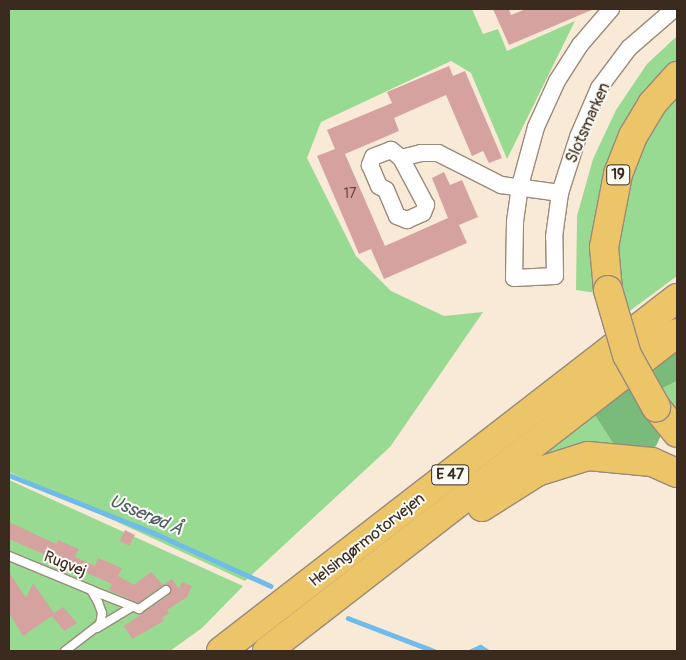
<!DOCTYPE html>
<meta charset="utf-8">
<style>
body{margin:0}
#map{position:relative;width:686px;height:660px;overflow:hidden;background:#f8ead7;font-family:Pangolin,sans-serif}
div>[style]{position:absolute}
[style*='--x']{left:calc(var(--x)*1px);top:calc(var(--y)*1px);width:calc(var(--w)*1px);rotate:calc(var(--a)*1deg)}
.green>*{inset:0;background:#98da91}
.forest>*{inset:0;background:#7aba7b}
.stream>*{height:4.5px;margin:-2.25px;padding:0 2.25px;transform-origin:2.25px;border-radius:2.25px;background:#6fbbe9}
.building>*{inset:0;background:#d5a2a0;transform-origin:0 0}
.roads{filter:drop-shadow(1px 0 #9a8a7a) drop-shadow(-1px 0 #9a8a7a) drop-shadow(0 1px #9a8a7a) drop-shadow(0 -1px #9a8a7a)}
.service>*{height:8px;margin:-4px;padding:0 4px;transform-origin:4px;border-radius:4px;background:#fff}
.minor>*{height:16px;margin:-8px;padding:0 8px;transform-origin:8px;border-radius:8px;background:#fff}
.motorway>*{height:28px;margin:-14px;padding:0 14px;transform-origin:14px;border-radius:14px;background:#ecc569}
.bridges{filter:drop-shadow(1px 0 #9a8a7a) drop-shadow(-1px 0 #9a8a7a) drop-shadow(0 1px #9a8a7a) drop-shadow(0 -1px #9a8a7a)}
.motorway-bridge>*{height:28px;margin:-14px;padding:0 14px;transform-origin:14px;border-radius:14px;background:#ecc569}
span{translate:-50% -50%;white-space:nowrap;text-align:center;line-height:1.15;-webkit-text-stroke:4px #fdfcf7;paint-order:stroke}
.number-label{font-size:14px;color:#62483e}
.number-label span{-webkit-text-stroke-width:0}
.shield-label span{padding:1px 4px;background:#fdfcf7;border:1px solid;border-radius:4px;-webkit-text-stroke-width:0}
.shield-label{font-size:15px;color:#3b2a1e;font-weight:700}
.street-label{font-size:16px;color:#3b2a1e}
.water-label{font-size:18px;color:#4d5d65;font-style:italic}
.frame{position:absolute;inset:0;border:10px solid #3b2a1e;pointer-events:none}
</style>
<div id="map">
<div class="green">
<i style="clip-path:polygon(9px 9px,472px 9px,483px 34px,498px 29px,507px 51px,575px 21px,507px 159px,471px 73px,451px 61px,321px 122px,307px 158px,356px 256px,391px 291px,444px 316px,483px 312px,390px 447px,245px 581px,9px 472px)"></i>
<i style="clip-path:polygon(677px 36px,677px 60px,661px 77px,596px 293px,576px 290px,577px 216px,593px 159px,616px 110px,647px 64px)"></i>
<i style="clip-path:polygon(677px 88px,677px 276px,623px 316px,615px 243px,640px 141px)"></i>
<i style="clip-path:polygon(677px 381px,677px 417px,657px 391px)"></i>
<i style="clip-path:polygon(593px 412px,616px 448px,511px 479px)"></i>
<i style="clip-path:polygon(9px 480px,243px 586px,202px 628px,170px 651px,9px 651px)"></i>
</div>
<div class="forest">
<i style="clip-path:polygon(677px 346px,677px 381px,657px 391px,645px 368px)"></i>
<i style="clip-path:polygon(626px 384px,662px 433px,656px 446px,644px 454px,616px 448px,593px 412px)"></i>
</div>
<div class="stream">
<i style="--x:9;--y:475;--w:156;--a:21.8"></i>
<i style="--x:154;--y:533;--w:128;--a:24.4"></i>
<i style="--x:348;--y:618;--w:92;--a:21"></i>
<i style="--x:471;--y:651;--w:10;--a:-24"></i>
<i style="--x:480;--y:647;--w:8;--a:30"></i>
</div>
<div class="building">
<i style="clip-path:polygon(493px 9px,509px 9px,511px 15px,526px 9px,594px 9px,509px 45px)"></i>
<i style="clip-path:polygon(449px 66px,453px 76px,465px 71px,502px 158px,489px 163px,483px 151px,472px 156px,446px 95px,394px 118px,399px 131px,345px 154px,385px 246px,448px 218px,432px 178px,444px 172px,450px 185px,462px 180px,478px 217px,459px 225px,467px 243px,384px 279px,371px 249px,359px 254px,317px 156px,335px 149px,327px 130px,392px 103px,387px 92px)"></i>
<i style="clip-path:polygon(9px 522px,56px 544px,58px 540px,79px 549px,75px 557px,95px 566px,98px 558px,122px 568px,118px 576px,134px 585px,151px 572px,163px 585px,172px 579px,179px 589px,182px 582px,192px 586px,187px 597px,167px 610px,169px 613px,162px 618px,164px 621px,132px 639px,124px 626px,169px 595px,170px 586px,163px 585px,138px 603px,120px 595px,109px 590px,112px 584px,9px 539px)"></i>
<i style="left:125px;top:530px;width:11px;height:12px;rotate:27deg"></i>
<i style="clip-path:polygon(9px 572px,26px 598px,33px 583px,54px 613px,63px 607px,77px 623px,64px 631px,52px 616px,23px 636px,9px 613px)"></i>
</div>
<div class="roads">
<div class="service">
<i style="--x:9;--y:556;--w:89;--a:22.5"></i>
<i style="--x:91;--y:590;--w:14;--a:60"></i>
<i style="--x:98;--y:602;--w:12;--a:70"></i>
<i style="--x:102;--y:613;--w:11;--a:100"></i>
<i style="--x:100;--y:624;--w:44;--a:142.4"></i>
<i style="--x:91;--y:590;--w:52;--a:21.6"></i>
<i style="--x:139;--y:609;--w:33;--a:-35"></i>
<i style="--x:97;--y:628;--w:39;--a:-31"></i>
</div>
<div class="minor">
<i style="--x:611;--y:9;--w:48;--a:130.7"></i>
<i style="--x:580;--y:45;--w:43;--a:122.6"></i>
<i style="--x:557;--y:81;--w:51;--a:114.5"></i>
<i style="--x:536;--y:127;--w:61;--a:105.2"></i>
<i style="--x:520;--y:186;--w:37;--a:98"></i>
<i style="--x:515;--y:223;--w:55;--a:91"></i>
<i style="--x:514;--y:278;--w:41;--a:-2.8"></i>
<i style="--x:555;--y:276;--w:39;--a:-91"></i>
<i style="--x:554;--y:237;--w:44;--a:-82.2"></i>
<i style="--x:560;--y:193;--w:59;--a:-72.2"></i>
<i style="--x:578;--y:137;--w:53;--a:-66.8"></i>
<i style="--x:599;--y:88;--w:50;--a:-53.1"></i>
<i style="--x:629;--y:48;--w:60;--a:-40.9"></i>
<i style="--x:401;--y:158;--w:13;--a:-141"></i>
<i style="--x:391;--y:150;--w:19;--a:159"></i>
<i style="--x:373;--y:157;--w:9;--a:111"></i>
<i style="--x:370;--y:165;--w:23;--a:67"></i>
<i style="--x:379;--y:186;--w:8;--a:30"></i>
<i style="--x:386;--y:190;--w:28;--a:67"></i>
<i style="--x:397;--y:216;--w:11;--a:22"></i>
<i style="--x:407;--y:220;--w:17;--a:-24"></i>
<i style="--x:423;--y:213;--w:9;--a:-69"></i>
<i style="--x:426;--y:205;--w:53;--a:-118"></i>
<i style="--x:401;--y:158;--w:21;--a:-14"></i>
<i style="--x:421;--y:153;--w:17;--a:0"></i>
<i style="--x:438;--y:153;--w:71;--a:26.9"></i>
<i style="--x:501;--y:185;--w:60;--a:7.7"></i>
</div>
<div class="motorway">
<i style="--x:608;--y:290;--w:43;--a:-95.3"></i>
<i style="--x:604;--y:247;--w:74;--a:-79.1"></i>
<i style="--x:618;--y:174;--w:41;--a:-68.5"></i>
<i style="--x:633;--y:136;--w:37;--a:-59"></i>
<i style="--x:652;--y:104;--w:38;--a:-48"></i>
<i style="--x:656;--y:407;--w:33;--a:51"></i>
<i style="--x:482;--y:507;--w:65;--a:-32.5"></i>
<i style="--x:537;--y:472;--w:53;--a:-17.4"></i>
<i style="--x:588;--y:456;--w:64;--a:5.4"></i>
<i style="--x:652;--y:462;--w:27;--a:24"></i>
<i style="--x:221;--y:651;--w:577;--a:-37.74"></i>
<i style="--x:267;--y:651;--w:519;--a:-37.8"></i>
</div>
</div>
<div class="bridges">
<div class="motorway-bridge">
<i style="--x:608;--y:290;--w:68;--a:73.7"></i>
<i style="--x:627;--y:355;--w:60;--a:60.9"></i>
</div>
</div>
<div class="number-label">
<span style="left:350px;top:194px">17</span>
</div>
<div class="shield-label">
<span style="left:618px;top:175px">19</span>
<span style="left:450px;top:475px">E 47</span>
</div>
<div class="street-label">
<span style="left:588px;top:123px;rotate:-66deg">Slotsmarken</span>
<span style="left:367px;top:540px;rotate:-38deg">Helsingørmotorvejen</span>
<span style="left:65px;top:564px;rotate:22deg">Rugvej</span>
</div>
<div class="water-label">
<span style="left:146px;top:516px;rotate:23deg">Usserød Å</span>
</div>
<div class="frame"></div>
</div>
